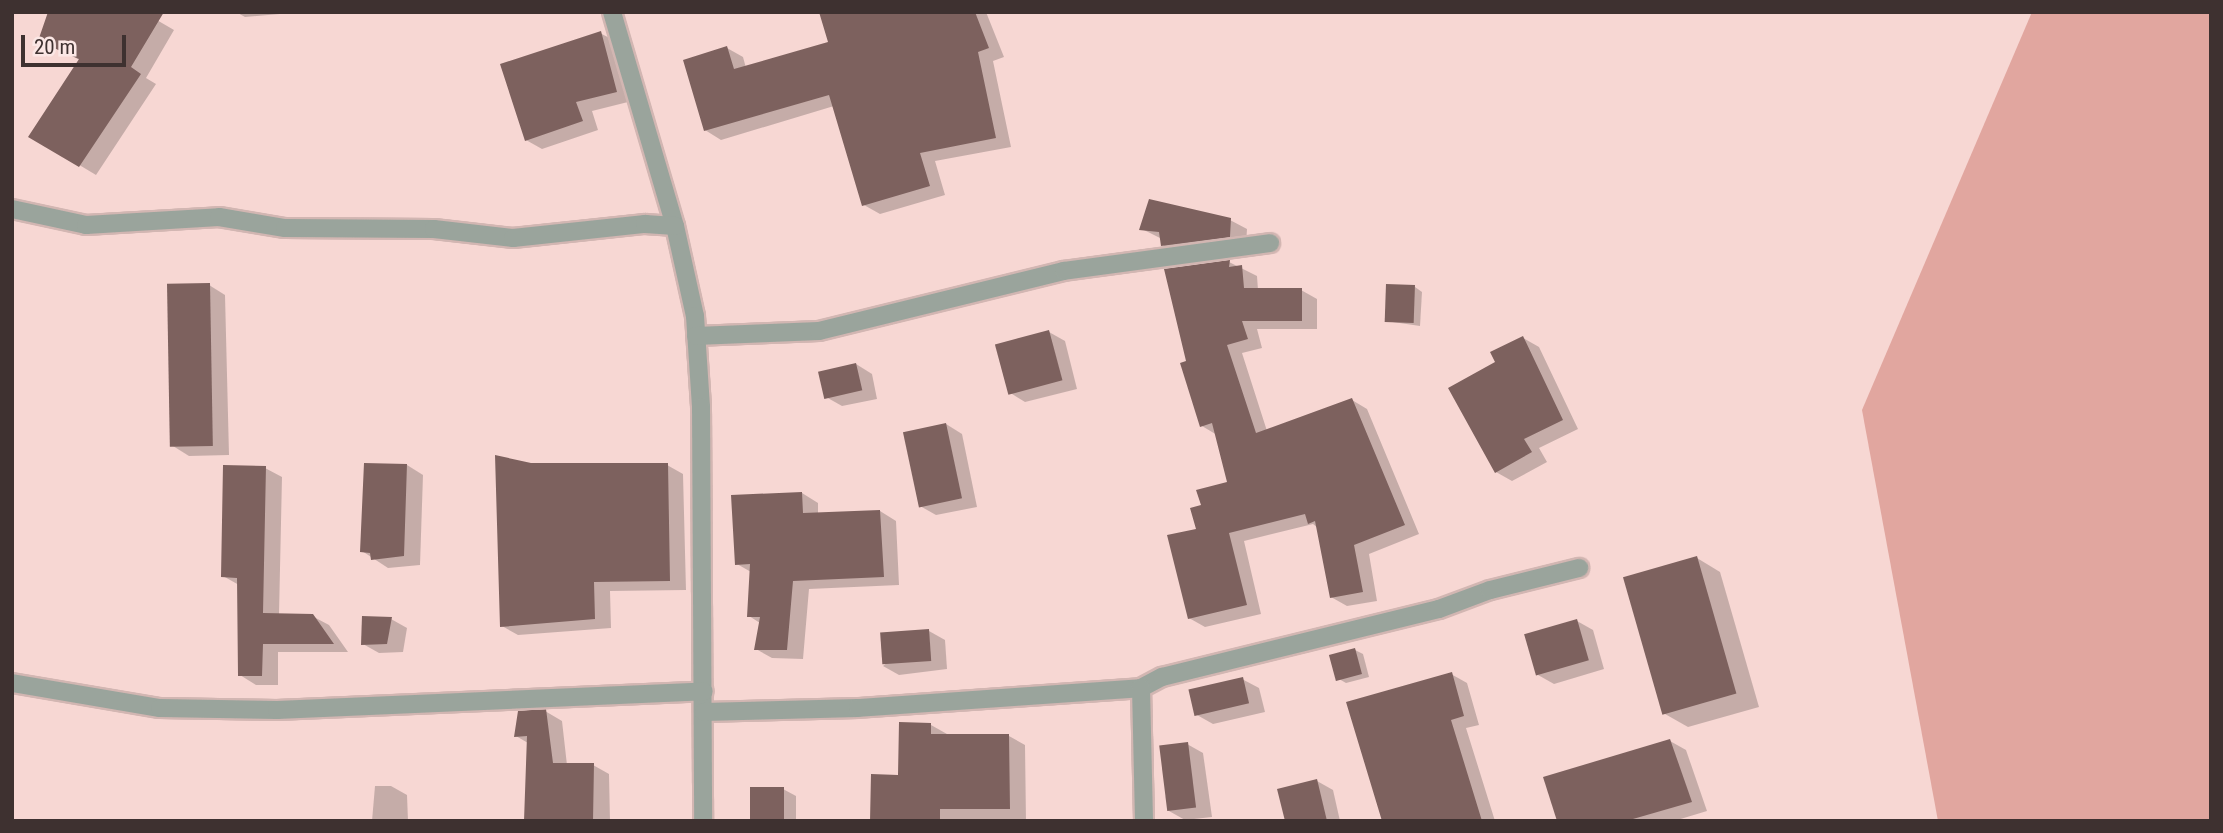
<!DOCTYPE html>
<style>
body{margin:0}
#map{position:relative;width:2223px;height:833px;overflow:hidden;background:#f7d7d3;font-family:"Roboto Condensed",sans-serif}
div>[style]{position:absolute}
[style*='--x']{left:calc(var(--x)*1px);top:calc(var(--y)*1px);width:calc(var(--w)*1px);rotate:calc(var(--a)*1deg)}
.green>*{inset:0;background:#e1a69f}
.shadow>*{inset:0;background:#0003}
.building>*{inset:0;background:#7d615e;transform-origin:0 0}
.roads{filter:drop-shadow(2px 0 #d2b6b2) drop-shadow(-2px 0 #d2b6b2) drop-shadow(0 2px #d2b6b2) drop-shadow(0 -2px #d2b6b2)}
.street>*{height:18px;margin:-9px;padding:0 9px;transform-origin:9px;border-radius:9px;background:#9aa49c}
span{translate:-50% -50%;white-space:nowrap;text-align:center;line-height:1.15;-webkit-text-stroke:7px #fbe7e5;paint-order:stroke}
.frame{position:absolute;inset:0;border:14px solid #3e3130;pointer-events:none}
.scale{position:absolute;left:21px;top:35px;width:105px;height:32px;box-sizing:border-box;border:4px solid #3e3130;border-top:0;padding-left:9px;font-size:21px;line-height:24px;white-space:nowrap;color:#3e3130;-webkit-text-stroke:5px #fbe7e5;paint-order:stroke}
</style>
<div id="map">
<div class="green">
<i style="clip-path:polygon(2032px 12px,2211px 12px,2211px 821px,1938px 821px,1862px 410px)"></i>
</div>
<div class="shadow">
<i style="clip-path:polygon(143px 12px,174px 30px,146px 78px,156px 84px,96px 175px,31px 136px,80px 60px,40px 41px)"></i>
<i style="clip-path:polygon(236px 12px,291px 12px,291px 13px,245px 17px)"></i>
<i style="clip-path:polygon(834px 12px,986px 12px,1004px 57px,993px 61px,1011px 147px,935px 161px,945px 195px,880px 214px,864px 205px,834px 106px,721px 140px,705px 130px,727px 48px,743px 57px,746px 68px,830px 43px)"></i>
<i style="clip-path:polygon(600px 33px,617px 42px,632px 101px,592px 111px,598px 130px,542px 149px,526px 140px)"></i>
<i style="clip-path:polygon(1230px 220px,1247px 229px,1246px 245px,1179px 255px,1163px 245px,1162px 239px,1142px 229px)"></i>
<i style="clip-path:polygon(1229px 262px,1257px 276px,1258px 290px,1301px 290px,1317px 299px,1317px 329px,1257px 329px,1262px 348px,1242px 353px,1267px 431px,1352px 400px,1367px 409px,1419px 534px,1369px 554px,1377px 601px,1347px 606px,1331px 597px,1318px 528px,1313px 524px,1244px 541px,1261px 614px,1205px 627px,1189px 618px,1203px 507px,1229px 483px,1217px 435px,1202px 426px,1188px 362px)"></i>
<i style="clip-path:polygon(209px 285px,225px 295px,229px 455px,189px 456px,173px 446px)"></i>
<i style="clip-path:polygon(1415px 287px,1422px 292px,1420px 326px,1386px 321px)"></i>
<i style="clip-path:polygon(1049px 332px,1065px 341px,1077px 389px,1025px 402px,1009px 392px)"></i>
<i style="clip-path:polygon(1523px 338px,1539px 347px,1578px 429px,1539px 448px,1547px 462px,1512px 481px,1496px 472px)"></i>
<i style="clip-path:polygon(856px 364px,872px 374px,877px 399px,842px 406px,826px 397px)"></i>
<i style="clip-path:polygon(946px 424px,962px 434px,977px 507px,936px 515px,920px 506px)"></i>
<i style="clip-path:polygon(407px 465px,423px 475px,420px 565px,388px 568px,362px 551px)"></i>
<i style="clip-path:polygon(531px 465px,667px 465px,683px 474px,686px 590px,610px 591px,611px 628px,518px 635px,502px 626px)"></i>
<i style="clip-path:polygon(265px 468px,282px 477px,279px 615px,312px 616px,329px 625px,348px 652px,278px 652px,278px 685px,256px 685px,240px 675px,239px 585px,223px 576px)"></i>
<i style="clip-path:polygon(802px 493px,818px 503px,818px 514px,880px 511px,896px 521px,899px 585px,809px 589px,803px 659px,772px 658px,756px 649px,760px 623px,749px 616px,751px 572px,737px 564px)"></i>
<i style="clip-path:polygon(1697px 558px,1720px 572px,1759px 707px,1688px 727px,1665px 714px)"></i>
<i style="clip-path:polygon(391px 619px,407px 628px,403px 652px,379px 653px,363px 644px)"></i>
<i style="clip-path:polygon(1577px 621px,1593px 630px,1604px 669px,1554px 684px,1538px 675px)"></i>
<i style="clip-path:polygon(929px 631px,945px 640px,947px 669px,899px 675px,883px 666px)"></i>
<i style="clip-path:polygon(1355px 650px,1363px 654px,1369px 677px,1346px 683px,1339px 679px)"></i>
<i style="clip-path:polygon(1451px 674px,1467px 683px,1479px 725px,1466px 728px,1495px 821px,1385px 821px)"></i>
<i style="clip-path:polygon(1242px 679px,1259px 688px,1265px 712px,1213px 724px,1197px 715px)"></i>
<i style="clip-path:polygon(545px 711px,562px 721px,567px 765px,593px 765px,609px 774px,610px 821px,526px 821px,528px 743px,516px 736px)"></i>
<i style="clip-path:polygon(931px 725px,947px 734px,1009px 736px,1025px 745px,1026px 821px,873px 821px)"></i>
<i style="clip-path:polygon(1670px 741px,1686px 750px,1707px 811px,1674px 821px,1559px 821px)"></i>
<i style="clip-path:polygon(1187px 744px,1203px 753px,1212px 817px,1185px 820px,1169px 811px)"></i>
<i style="clip-path:polygon(1317px 781px,1333px 790px,1340px 821px,1286px 821px)"></i>
<i style="clip-path:polygon(375px 786px,391px 786px,407px 795px,408px 821px,372px 821px)"></i>
<i style="clip-path:polygon(783px 789px,796px 796px,796px 821px,750px 819px)"></i>
</div>
<div class="building">
<i style="clip-path:polygon(48px 12px,164px 12px,131px 67px,141px 74px,79px 167px,28px 137px,79px 59px,38px 41px)"></i>
<i style="clip-path:polygon(819px 12px,975px 12px,989px 48px,978px 52px,996px 138px,920px 153px,930px 186px,862px 206px,829px 95px,704px 131px,683px 60px,727px 46px,734px 69px,828px 42px)"></i>
<i style="clip-path:polygon(601px 31px,617px 92px,576px 102px,583px 121px,525px 141px,500px 64px)"></i>
<i style="clip-path:polygon(1149px 199px,1231px 218px,1230px 237px,1161px 246px,1159px 232px,1139px 230px)"></i>
<i style="clip-path:polygon(1230px 260px,1229px 267px,1242px 265px,1244px 288px,1302px 288px,1302px 321px,1242px 321px,1248px 339px,1227px 345px,1256px 433px,1352px 398px,1405px 525px,1354px 545px,1363px 592px,1330px 598px,1315px 521px,1308px 524px,1305px 514px,1229px 533px,1247px 605px,1188px 619px,1167px 535px,1196px 529px,1190px 508px,1201px 505px,1196px 490px,1227px 482px,1212px 423px,1200px 427px,1180px 363px,1186px 361px,1164px 269px)"></i>
<i style="left:210px;top:283px;width:163px;height:43px;rotate:89deg"></i>
<i style="left:1386px;top:284px;width:29px;height:38px;rotate:2deg"></i>
<i style="left:1049px;top:330px;width:52px;height:56px;rotate:75deg"></i>
<i style="clip-path:polygon(1523px 336px,1563px 420px,1524px 439px,1532px 452px,1495px 473px,1448px 388px,1495px 362px,1490px 352px)"></i>
<i style="left:856px;top:363px;width:28px;height:39px;rotate:77deg"></i>
<i style="left:946px;top:423px;width:77px;height:44px;rotate:78deg"></i>
<i style="clip-path:polygon(495px 455px,531px 463px,668px 463px,670px 581px,594px 582px,595px 619px,500px 627px)"></i>
<i style="clip-path:polygon(364px 463px,407px 464px,404px 556px,371px 560px,370px 553px,360px 552px)"></i>
<i style="clip-path:polygon(223px 465px,266px 466px,263px 613px,313px 614px,334px 644px,263px 644px,262px 676px,238px 676px,237px 578px,221px 577px)"></i>
<i style="clip-path:polygon(802px 492px,803px 513px,880px 510px,884px 577px,793px 581px,787px 650px,754px 650px,760px 617px,747px 617px,750px 564px,735px 565px,731px 495px)"></i>
<i style="left:1697px;top:556px;width:143px;height:77px;rotate:74deg"></i>
<i style="clip-path:polygon(362px 616px,392px 617px,387px 644px,361px 645px)"></i>
<i style="left:1577px;top:619px;width:43px;height:55px;rotate:74deg"></i>
<i style="left:929px;top:629px;width:32px;height:49px;rotate:86deg"></i>
<i style="left:1355px;top:648px;width:27px;height:27px;rotate:75deg"></i>
<i style="clip-path:polygon(1452px 672px,1464px 716px,1451px 720px,1482px 821px,1382px 821px,1346px 702px)"></i>
<i style="left:1243px;top:677px;width:27px;height:56px;rotate:77deg"></i>
<i style="clip-path:polygon(546px 709px,553px 763px,594px 763px,593px 821px,524px 821px,527px 736px,514px 737px,518px 711px)"></i>
<i style="clip-path:polygon(899px 722px,931px 723px,931px 734px,1009px 734px,1010px 809px,940px 809px,940px 821px,870px 821px,871px 774px,898px 775px)"></i>
<i style="clip-path:polygon(1670px 739px,1692px 802px,1626px 821px,1557px 821px,1543px 777px)"></i>
<i style="left:1188px;top:742px;width:66px;height:29px;rotate:83deg"></i>
<i style="clip-path:polygon(1317px 779px,1327px 821px,1285px 821px,1277px 789px)"></i>
<i style="left:750px;top:787px;width:34px;height:33px"></i>
</div>
<div class="roads">
<div class="street">
<i style="--x:612;--y:12;--w:223;--a:73.6"></i>
<i style="--x:675;--y:226;--w:92;--a:77.5"></i>
<i style="--x:695;--y:316;--w:91;--a:86.2"></i>
<i style="--x:701;--y:407;--w:414;--a:89.7"></i>
<i style="--x:12;--y:209;--w:76;--a:12.2"></i>
<i style="--x:86;--y:225;--w:133;--a:-3.4"></i>
<i style="--x:219;--y:217;--w:67;--a:9.5"></i>
<i style="--x:285;--y:228;--w:149;--a:0.4"></i>
<i style="--x:434;--y:229;--w:80;--a:6.5"></i>
<i style="--x:513;--y:238;--w:133;--a:-6.1"></i>
<i style="--x:645;--y:224;--w:30;--a:4"></i>
<i style="--x:696;--y:336;--w:123;--a:-2.3"></i>
<i style="--x:819;--y:331;--w:252;--a:-13.8"></i>
<i style="--x:1064;--y:271;--w:208;--a:-7.7"></i>
<i style="--x:12;--y:683;--w:150;--a:9.6"></i>
<i style="--x:160;--y:708;--w:117;--a:1"></i>
<i style="--x:277;--y:710;--w:427;--a:-2.5"></i>
<i style="--x:1141;--y:688;--w:24;--a:-28"></i>
<i style="--x:1162;--y:677;--w:285;--a:-13.8"></i>
<i style="--x:1439;--y:609;--w:54;--a:-20.4"></i>
<i style="--x:1490;--y:590;--w:92;--a:-13.9"></i>
<i style="--x:704;--y:712;--w:154;--a:-1.5"></i>
<i style="--x:858;--y:708;--w:284;--a:-4"></i>
<i style="--x:1141;--y:688;--w:133;--a:88.7"></i>
</div>
</div>
<div class="frame"></div>
<div class="scale">20 m</div>
</div>
